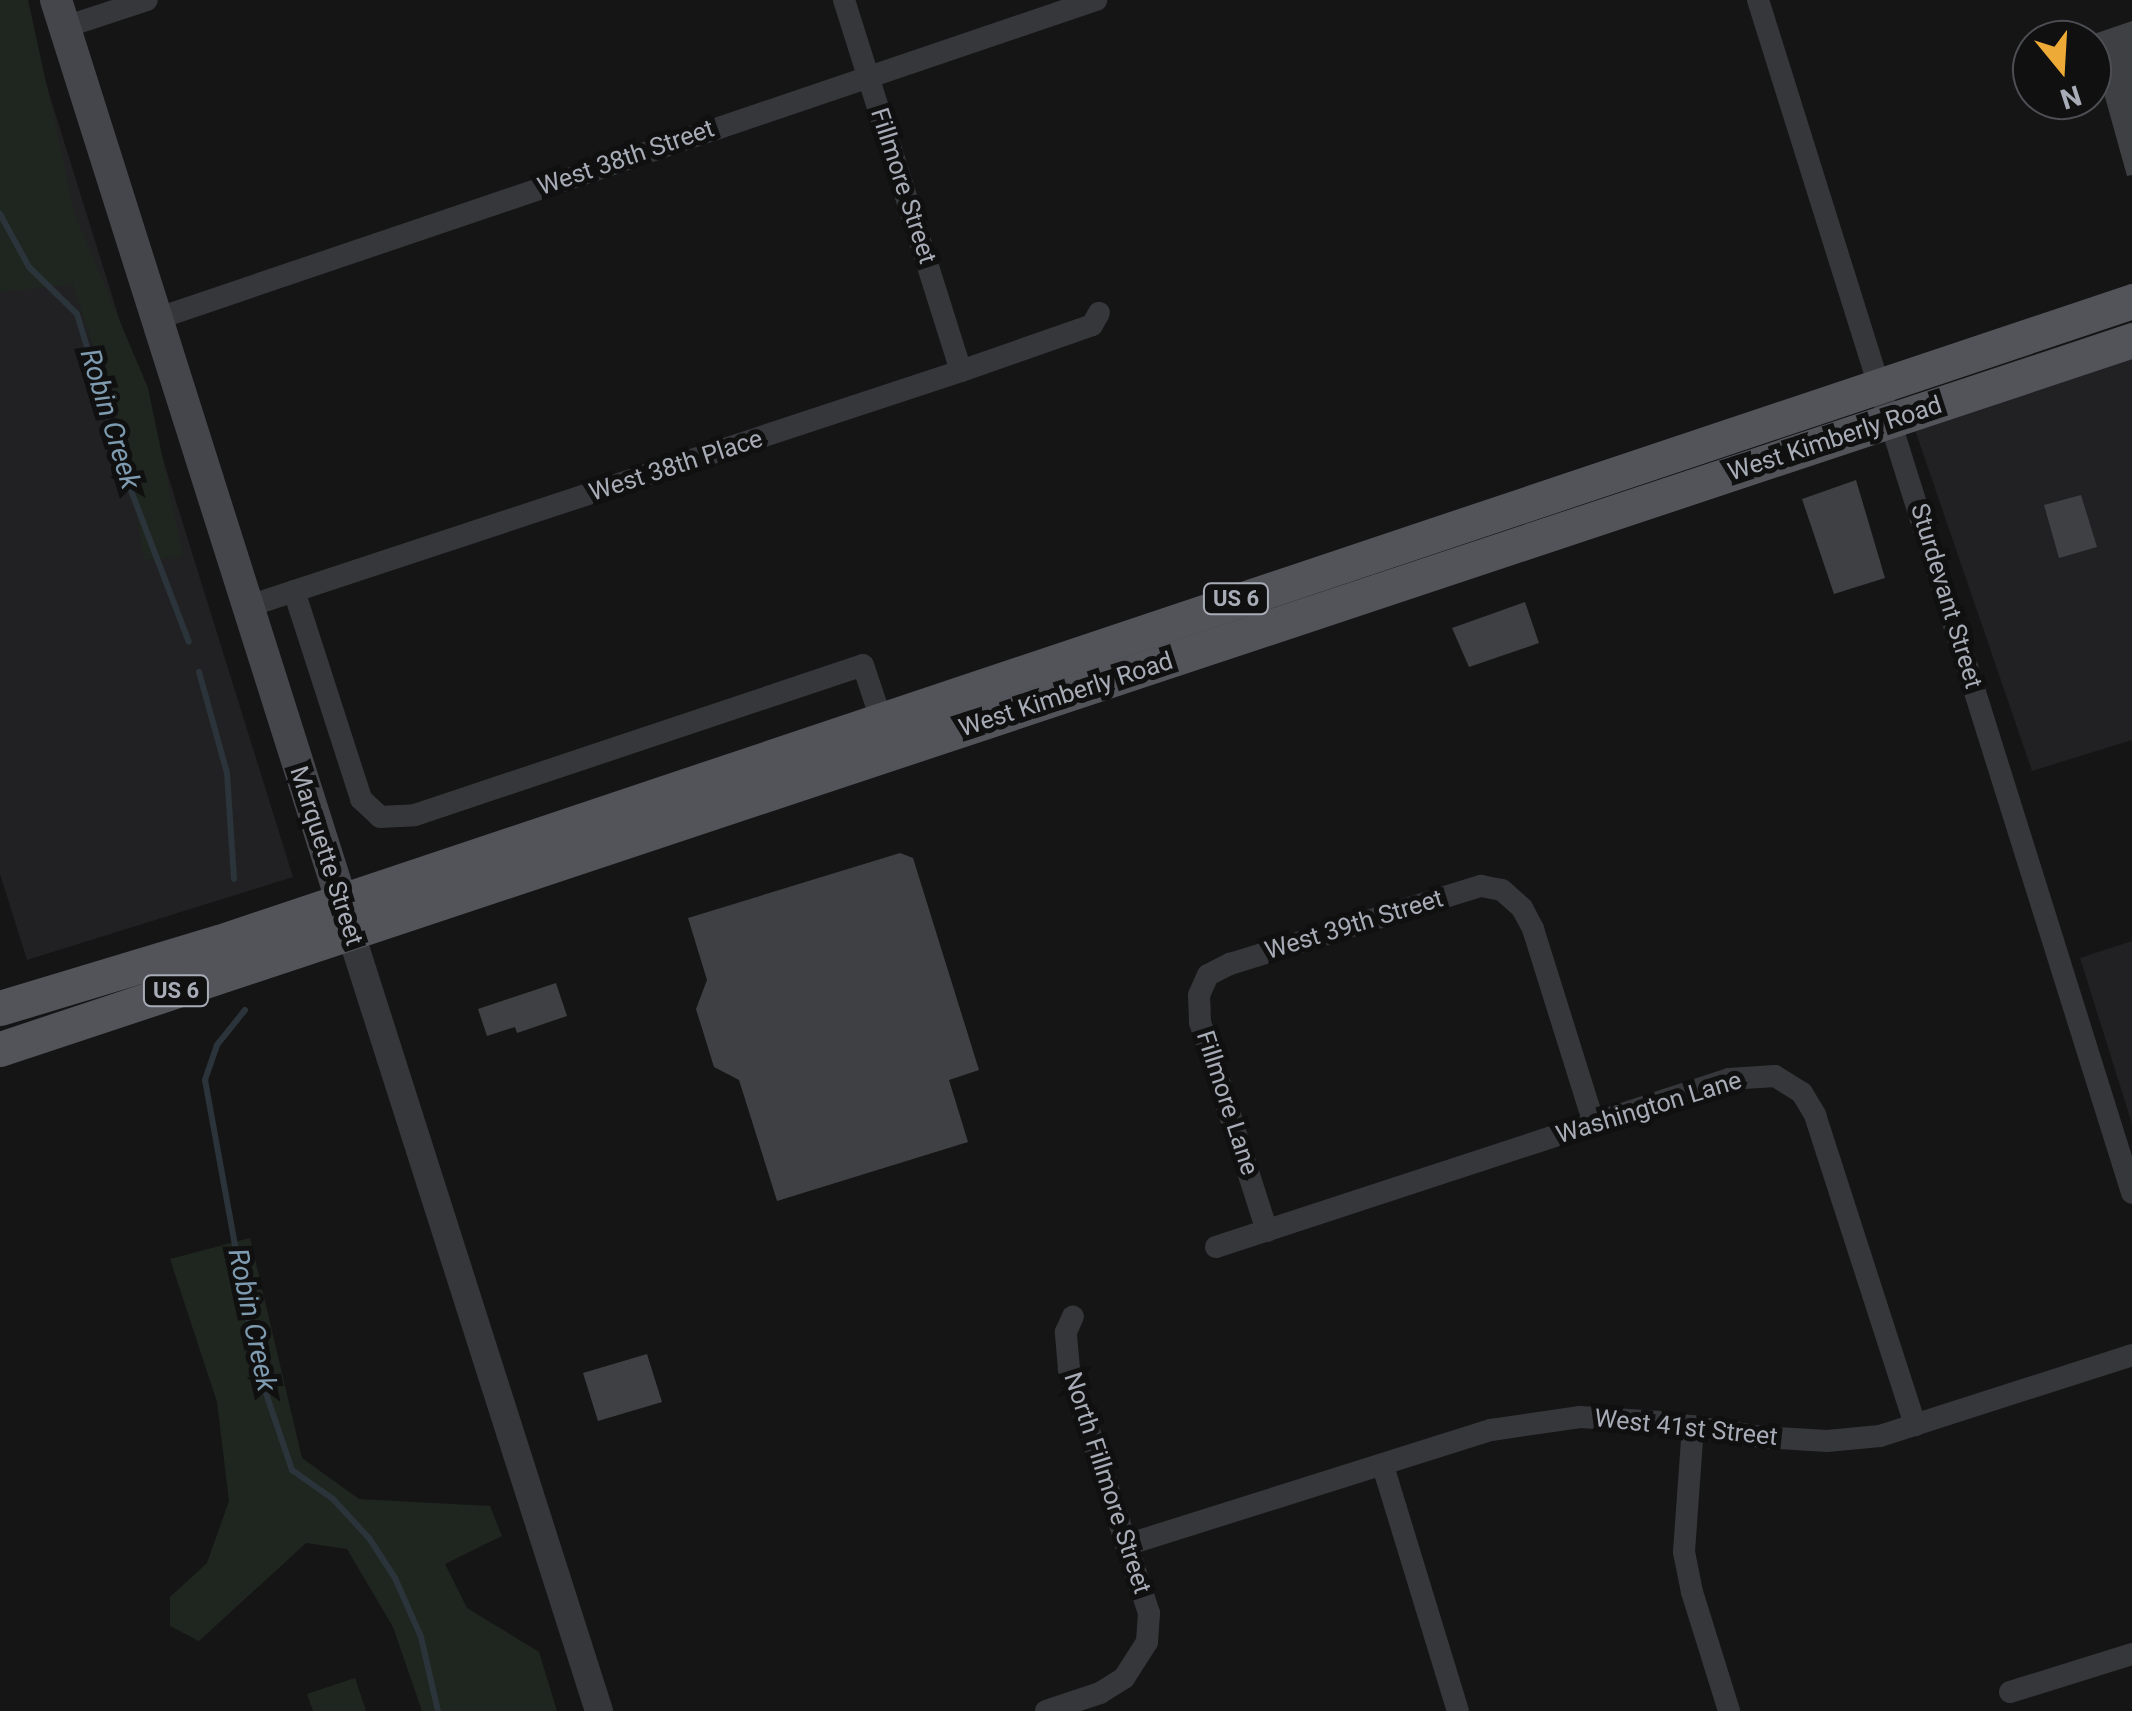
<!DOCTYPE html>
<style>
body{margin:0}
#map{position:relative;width:2132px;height:1711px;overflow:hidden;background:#151516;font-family:Roboto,sans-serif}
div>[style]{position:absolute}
.built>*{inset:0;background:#212123}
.green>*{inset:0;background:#1f261f}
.stream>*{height:6px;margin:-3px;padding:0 3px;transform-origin:3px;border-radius:3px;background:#2b343a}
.building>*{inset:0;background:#3f4043}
.minor>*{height:22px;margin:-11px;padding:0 11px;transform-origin:11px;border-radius:11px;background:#36373b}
.tertiary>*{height:28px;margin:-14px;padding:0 14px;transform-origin:14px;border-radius:14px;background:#36373b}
.secondary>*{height:32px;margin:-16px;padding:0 16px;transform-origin:16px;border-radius:16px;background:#44464b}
.primary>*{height:35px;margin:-17.5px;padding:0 17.5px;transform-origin:17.5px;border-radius:17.5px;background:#52545a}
span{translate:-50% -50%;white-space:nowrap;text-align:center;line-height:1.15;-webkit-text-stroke:10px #101011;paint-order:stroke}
.shield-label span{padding:2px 8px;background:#101011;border:2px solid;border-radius:8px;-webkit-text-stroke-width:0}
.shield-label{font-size:22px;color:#a7acb6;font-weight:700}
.street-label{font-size:25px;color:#a7acb6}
.water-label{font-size:28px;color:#7e9bb0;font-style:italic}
.north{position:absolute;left:2012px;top:20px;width:100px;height:100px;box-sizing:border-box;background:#101011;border:2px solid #4c4e53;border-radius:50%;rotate:162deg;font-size:28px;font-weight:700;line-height:40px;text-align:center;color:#a7acb6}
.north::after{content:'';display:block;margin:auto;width:35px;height:45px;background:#edaa36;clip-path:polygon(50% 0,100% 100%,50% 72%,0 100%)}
</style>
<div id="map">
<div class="built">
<div style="clip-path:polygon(0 0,20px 0,293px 877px,27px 960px,0 874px)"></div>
<div style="clip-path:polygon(2132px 354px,2132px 740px,2032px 771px,1914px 427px)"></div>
<div style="clip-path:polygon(2132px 941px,2132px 1124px,2080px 958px)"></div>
</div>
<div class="green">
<div style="clip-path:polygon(0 0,28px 0,75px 215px,148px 388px,183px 556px,144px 560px,127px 450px,73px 284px,0 292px)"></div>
<div style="clip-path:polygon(250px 1238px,302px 1458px,359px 1499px,490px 1506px,502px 1536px,445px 1564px,467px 1608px,539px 1652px,557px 1711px,422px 1711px,393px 1627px,347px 1549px,306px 1543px,199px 1641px,170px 1626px,170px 1597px,207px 1563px,229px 1501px,217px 1402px,170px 1259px)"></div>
<div style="clip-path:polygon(355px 1678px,366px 1711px,313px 1711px,307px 1694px)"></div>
</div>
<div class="stream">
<div style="left:0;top:214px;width:60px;rotate:61.3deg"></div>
<div style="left:29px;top:267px;width:67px;rotate:44.4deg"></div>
<div style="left:77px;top:314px;width:173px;rotate:73.2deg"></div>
<div style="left:127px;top:480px;width:173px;rotate:69.1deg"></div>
<div style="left:199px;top:672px;width:105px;rotate:74.5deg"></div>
<div style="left:227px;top:773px;width:106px;rotate:86.2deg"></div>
<div style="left:245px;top:1010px;width:45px;rotate:128.7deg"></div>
<div style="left:217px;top:1045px;width:37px;rotate:109deg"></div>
<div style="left:205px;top:1080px;width:292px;rotate:79.7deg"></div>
<div style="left:257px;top:1367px;width:109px;rotate:71.2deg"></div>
<div style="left:292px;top:1470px;width:50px;rotate:35.3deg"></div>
<div style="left:333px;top:1499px;width:53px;rotate:47.3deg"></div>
<div style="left:369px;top:1538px;width:48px;rotate:57deg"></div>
<div style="left:395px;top:1578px;width:64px;rotate:66.2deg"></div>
<div style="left:421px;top:1637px;width:76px;rotate:77.1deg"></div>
</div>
<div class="building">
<div style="clip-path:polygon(2132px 21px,2132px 175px,2127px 176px,2088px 36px)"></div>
<div style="clip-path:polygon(1856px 480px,1885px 578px,1834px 594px,1802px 499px)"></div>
<div style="clip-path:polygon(2081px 495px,2097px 547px,2059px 558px,2044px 505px)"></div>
<div style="clip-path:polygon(1525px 602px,1539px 643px,1469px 667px,1452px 628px)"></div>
<div style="clip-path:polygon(900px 853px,913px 858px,979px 1070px,949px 1080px,968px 1142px,777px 1201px,739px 1080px,714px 1067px,696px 1009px,707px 980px,688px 918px)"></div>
<div style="clip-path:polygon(556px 983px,567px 1016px,517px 1033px,515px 1027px,487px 1036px,478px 1009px)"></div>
<div style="clip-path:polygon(647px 1354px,662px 1402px,598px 1421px,583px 1373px)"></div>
</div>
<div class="minor">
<div style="left:844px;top:0;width:389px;rotate:72.5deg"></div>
<div style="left:1758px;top:0;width:1250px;rotate:72.59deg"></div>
<div style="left:65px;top:27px;width:86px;rotate:-18.2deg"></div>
<div style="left:156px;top:319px;width:993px;rotate:-18.75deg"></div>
<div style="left:294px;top:591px;width:219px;rotate:72.1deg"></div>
<div style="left:361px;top:799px;width:26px;rotate:43deg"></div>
<div style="left:380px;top:817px;width:35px;rotate:-3deg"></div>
<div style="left:415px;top:815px;width:472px;rotate:-18.5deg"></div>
<div style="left:863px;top:665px;width:57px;rotate:71.6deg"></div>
<div style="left:246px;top:607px;width:753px;rotate:-18.27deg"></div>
<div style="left:961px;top:371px;width:139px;rotate:-19.3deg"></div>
<div style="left:1092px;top:325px;width:14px;rotate:-60deg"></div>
<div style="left:1267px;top:1231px;width:219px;rotate:-107.8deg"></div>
<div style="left:1200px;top:1022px;width:27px;rotate:-92deg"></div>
<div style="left:1199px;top:995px;width:22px;rotate:-66deg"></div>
<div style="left:1208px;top:975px;width:25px;rotate:-27deg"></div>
<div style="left:1230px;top:964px;width:263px;rotate:-17.3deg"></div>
<div style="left:1481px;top:886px;width:21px;rotate:11deg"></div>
<div style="left:1502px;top:890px;width:27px;rotate:42deg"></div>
<div style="left:1522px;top:908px;width:24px;rotate:62deg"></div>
<div style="left:1533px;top:929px;width:204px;rotate:72.6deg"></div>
<div style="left:1216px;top:1247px;width:540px;rotate:-18.13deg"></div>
<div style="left:1729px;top:1079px;width:46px;rotate:-3.7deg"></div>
<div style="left:1775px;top:1076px;width:32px;rotate:32deg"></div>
<div style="left:1802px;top:1093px;width:26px;rotate:59deg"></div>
<div style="left:1815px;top:1115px;width:326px;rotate:72.1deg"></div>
<div style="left:1693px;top:1426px;width:126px;rotate:94.1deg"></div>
<div style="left:1684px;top:1552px;width:41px;rotate:78.7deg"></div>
<div style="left:1692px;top:1592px;width:125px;rotate:72.7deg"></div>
<div style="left:1383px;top:1466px;width:256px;rotate:73deg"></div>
<div style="left:1126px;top:1545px;width:383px;rotate:-17.5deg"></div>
<div style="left:1491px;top:1430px;width:90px;rotate:-8.3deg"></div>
<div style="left:1580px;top:1417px;width:82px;rotate:3.5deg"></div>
<div style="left:1662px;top:1422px;width:100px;rotate:8.6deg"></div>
<div style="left:1761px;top:1437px;width:66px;rotate:3.5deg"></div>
<div style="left:1827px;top:1441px;width:53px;rotate:-5.4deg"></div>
<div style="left:1880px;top:1436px;width:265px;rotate:-17.8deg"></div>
<div style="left:2010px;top:1692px;width:128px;rotate:-17.3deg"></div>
<div style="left:1046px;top:1711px;width:57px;rotate:-18.4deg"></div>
<div style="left:1100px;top:1693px;width:28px;rotate:-32deg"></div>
<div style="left:1124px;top:1678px;width:43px;rotate:-57.4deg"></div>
<div style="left:1147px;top:1642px;width:29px;rotate:-86deg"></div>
<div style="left:1149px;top:1613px;width:257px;rotate:-108.2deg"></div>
<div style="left:1069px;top:1369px;width:37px;rotate:-95deg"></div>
<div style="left:1066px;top:1332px;width:17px;rotate:-66deg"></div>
</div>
<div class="tertiary">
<div style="left:351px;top:934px;width:816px;rotate:72.3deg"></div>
</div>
<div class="secondary">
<div style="left:56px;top:0;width:970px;rotate:72.42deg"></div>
</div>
<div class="primary">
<div style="left:0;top:1008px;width:229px;rotate:-16.8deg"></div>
<div style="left:219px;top:942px;width:2018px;rotate:-18.52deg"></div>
<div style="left:0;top:1049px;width:2247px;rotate:-18.39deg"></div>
</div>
<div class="shield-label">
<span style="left:1236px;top:599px">US 6</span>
<span style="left:176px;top:991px">US 6</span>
</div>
<div class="street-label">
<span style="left:626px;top:158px;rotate:-19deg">West 38th Street</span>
<span style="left:903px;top:186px;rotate:72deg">Fillmore Street</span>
<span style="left:1835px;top:439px;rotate:-18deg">West Kimberly Road</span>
<span style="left:676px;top:466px;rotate:-18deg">West 38th Place</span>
<span style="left:1946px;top:596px;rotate:73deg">Sturdevant Street</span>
<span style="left:1066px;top:695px;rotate:-18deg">West Kimberly Road</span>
<span style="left:326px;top:856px;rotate:72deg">Marquette Street</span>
<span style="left:1354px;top:925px;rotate:-17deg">West 39th Street</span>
<span style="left:1227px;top:1103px;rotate:72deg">Fillmore Lane</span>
<span style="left:1649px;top:1108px;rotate:-17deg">Washington Lane</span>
<span style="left:1686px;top:1428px;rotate:6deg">West 41st Street</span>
<span style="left:1107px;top:1483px;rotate:72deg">North Fillmore Street</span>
</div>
<div class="water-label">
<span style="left:110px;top:419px;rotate:73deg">Robin Creek</span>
<span style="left:252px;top:1320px;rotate:78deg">Robin Creek</span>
</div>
<div class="north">N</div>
</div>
